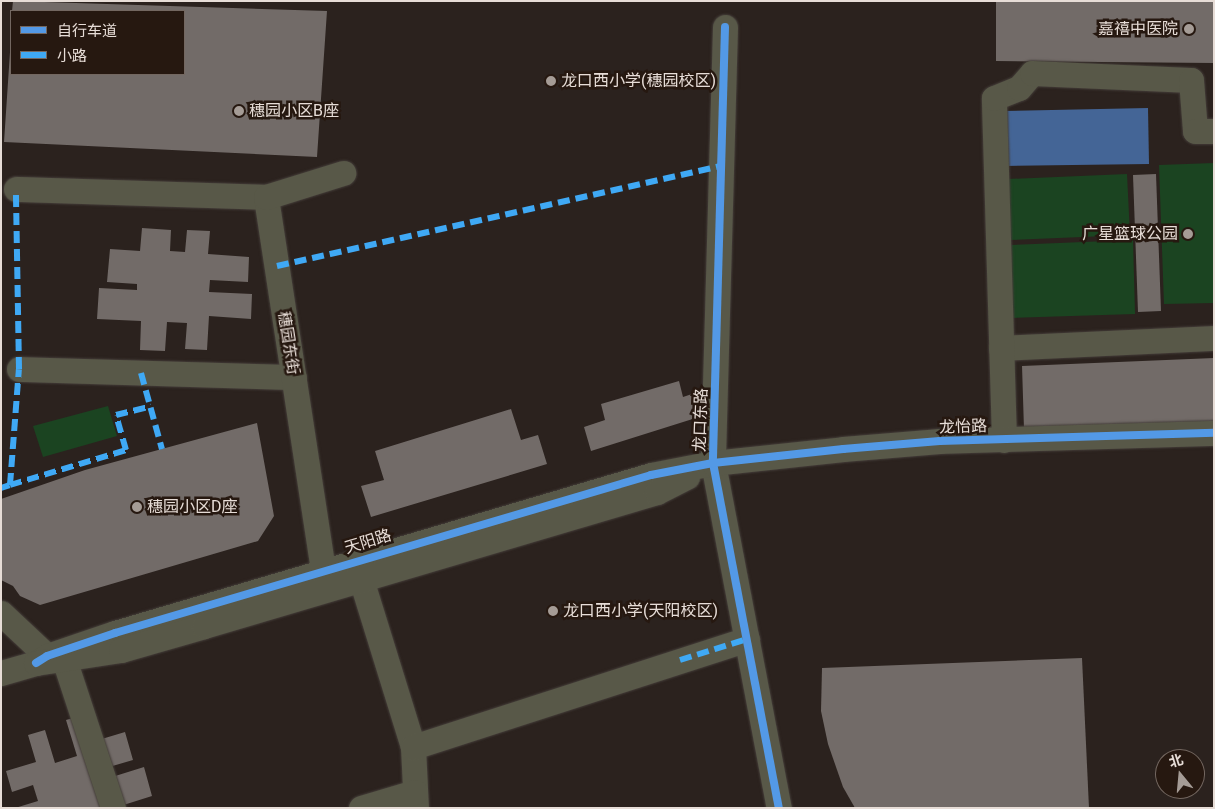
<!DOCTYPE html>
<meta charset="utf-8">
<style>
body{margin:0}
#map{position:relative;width:1215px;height:809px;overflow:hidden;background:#2b221e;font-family:Roboto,"Noto Sans SC",sans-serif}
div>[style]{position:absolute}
.green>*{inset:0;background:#1b4421}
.water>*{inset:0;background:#446596}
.building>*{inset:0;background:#726b68}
.roads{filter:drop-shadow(0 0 1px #443d39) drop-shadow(0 0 1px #443d39)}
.minor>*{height:25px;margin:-12.5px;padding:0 12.5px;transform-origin:12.5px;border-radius:12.5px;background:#585848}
.quiet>*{height:6px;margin-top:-3px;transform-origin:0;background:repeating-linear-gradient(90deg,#3fa9f5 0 12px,transparent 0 18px)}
.cycleway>*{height:8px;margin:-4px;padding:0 4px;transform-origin:4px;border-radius:4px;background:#5399e6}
.dots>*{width:14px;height:14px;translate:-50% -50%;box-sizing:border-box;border:2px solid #261810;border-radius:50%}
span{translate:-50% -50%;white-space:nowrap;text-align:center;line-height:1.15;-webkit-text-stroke:5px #261810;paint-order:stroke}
.poi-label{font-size:16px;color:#e7ddd7}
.right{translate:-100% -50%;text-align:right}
.left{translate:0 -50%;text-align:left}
.street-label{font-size:16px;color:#e7ddd7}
.frame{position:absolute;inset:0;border:2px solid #e7ddd7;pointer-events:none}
.legend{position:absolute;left:10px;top:10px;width:175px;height:65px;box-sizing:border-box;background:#261810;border:1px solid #736760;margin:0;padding:6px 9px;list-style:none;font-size:15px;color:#e7ddd7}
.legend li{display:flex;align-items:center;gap:10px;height:25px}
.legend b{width:25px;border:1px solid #736760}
.north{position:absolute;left:1155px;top:749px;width:50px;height:50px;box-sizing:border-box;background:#261810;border:1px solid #736760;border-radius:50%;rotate:343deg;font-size:14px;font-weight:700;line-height:20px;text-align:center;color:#e7ddd7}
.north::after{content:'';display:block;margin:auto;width:18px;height:22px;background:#a59c96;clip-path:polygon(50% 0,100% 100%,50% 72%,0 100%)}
</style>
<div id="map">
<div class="green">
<div style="clip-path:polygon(1214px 163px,1214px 303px,1164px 304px,1159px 165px)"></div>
<div style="clip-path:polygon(1127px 174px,1130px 235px,1010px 240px,1008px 179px)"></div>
<div style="clip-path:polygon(1133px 240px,1135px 314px,1012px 318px,1009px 245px)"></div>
<div style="clip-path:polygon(108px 406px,117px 436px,43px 457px,33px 426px)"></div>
</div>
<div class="water">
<div style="clip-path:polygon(1148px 108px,1149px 164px,1005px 166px,1004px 111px)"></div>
</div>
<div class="building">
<div style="clip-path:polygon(13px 1px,327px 11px,317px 157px,4px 142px,10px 52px,11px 74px,184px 74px,184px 11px,12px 11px)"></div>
<div style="clip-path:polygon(996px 1px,1214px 1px,1214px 63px,996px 61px)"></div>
<div style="clip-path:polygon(1156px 174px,1161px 311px,1138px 312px,1133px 175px)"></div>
<div style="clip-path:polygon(142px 228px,171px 230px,170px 251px,185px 252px,187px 230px,210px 231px,208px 254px,249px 257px,248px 282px,210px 280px,209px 292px,252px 294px,251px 319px,209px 316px,207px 350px,185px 349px,187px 323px,167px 322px,165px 351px,140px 350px,141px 321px,97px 319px,99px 288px,137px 290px,137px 284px,107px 282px,110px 249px,140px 251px)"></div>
<div style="clip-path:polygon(1214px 358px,1214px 422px,1024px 430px,1022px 366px)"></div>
<div style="clip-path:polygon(679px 381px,683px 397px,707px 389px,704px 409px,699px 417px,591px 451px,584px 427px,605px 420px,601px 404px)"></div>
<div style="clip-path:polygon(511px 409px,521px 440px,538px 435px,547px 464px,371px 517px,361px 486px,384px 480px,375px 451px)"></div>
<div style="clip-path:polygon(257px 423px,274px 516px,258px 541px,40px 605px,20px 596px,13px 586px,1px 580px,1px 499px,85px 470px)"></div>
<div style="clip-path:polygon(1082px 658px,1089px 808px,855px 808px,843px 787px,828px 744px,821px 711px,822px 668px)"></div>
<div style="clip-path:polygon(87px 714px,95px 741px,125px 732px,133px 760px,109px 767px,112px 777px,144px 767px,152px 796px,114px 808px,15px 808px,38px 801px,33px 785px,12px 792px,6px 771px,36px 762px,28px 735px,45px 730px,55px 763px,77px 756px,66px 720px)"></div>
</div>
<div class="roads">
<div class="minor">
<div style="left:725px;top:27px;width:436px;rotate:91.6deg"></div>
<div style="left:713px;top:463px;width:351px;rotate:79.2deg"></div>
<div style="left:16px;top:189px;width:250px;rotate:1.8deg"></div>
<div style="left:1001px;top:348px;width:213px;rotate:-2.7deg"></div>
<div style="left:19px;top:369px;width:275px;rotate:1.7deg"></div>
<div style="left:1004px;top:440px;width:342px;rotate:-91.7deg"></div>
<div style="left:994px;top:98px;width:27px;rotate:-22deg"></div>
<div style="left:1019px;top:88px;width:20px;rotate:-49deg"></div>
<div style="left:1032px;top:73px;width:159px;rotate:2.5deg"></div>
<div style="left:1191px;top:80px;width:51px;rotate:85.5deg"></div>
<div style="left:1195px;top:131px;width:19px"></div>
<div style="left:323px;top:570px;width:377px;rotate:-98.7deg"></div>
<div style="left:266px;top:197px;width:81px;rotate:-17.3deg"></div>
<div style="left:361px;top:579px;width:176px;rotate:72.8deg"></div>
<div style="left:413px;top:747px;width:61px;rotate:87.2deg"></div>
<div style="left:1px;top:613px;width:63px;rotate:43.1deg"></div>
<div style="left:64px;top:659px;width:157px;rotate:71.8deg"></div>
<div style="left:36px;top:663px;width:13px;rotate:-32deg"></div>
<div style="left:47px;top:656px;width:72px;rotate:-18.7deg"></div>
<div style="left:115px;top:633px;width:559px;rotate:-16.42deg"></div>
<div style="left:651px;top:475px;width:63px;rotate:-11deg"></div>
<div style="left:713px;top:463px;width:131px;rotate:-6.1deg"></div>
<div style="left:843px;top:449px;width:97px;rotate:-4.7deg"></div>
<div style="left:940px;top:441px;width:274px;rotate:-1.7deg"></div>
<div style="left:1px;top:673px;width:36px;rotate:-16deg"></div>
<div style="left:36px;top:663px;width:86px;rotate:-8.7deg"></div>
<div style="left:121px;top:650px;width:86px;rotate:-16.1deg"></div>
<div style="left:204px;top:626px;width:472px;rotate:-16.5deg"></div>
<div style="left:657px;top:492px;width:34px;rotate:-27deg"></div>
<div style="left:413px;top:747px;width:351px;rotate:-17.9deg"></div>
<div style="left:361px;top:808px;width:56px;rotate:-16.5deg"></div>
</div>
</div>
<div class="quiet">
<div style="left:277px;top:266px;width:455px;rotate:-12.7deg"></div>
<div style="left:141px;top:373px;width:79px;rotate:74.6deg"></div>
<div style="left:10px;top:485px;width:121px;rotate:-16.8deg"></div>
<div style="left:126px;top:450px;width:36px;rotate:-106deg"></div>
<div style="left:116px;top:415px;width:36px;rotate:-14deg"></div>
<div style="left:1px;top:488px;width:9px;rotate:-18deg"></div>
<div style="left:10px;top:485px;width:116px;rotate:-85.6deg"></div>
<div style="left:19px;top:369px;width:180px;rotate:-91deg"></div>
<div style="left:680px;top:660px;width:70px;rotate:-17.4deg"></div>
</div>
<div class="cycleway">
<div style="left:725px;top:27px;width:436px;rotate:91.6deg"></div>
<div style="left:713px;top:463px;width:351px;rotate:79.2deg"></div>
<div style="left:36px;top:663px;width:13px;rotate:-32deg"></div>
<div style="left:47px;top:656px;width:72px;rotate:-18.7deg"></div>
<div style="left:115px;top:633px;width:559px;rotate:-16.42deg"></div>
<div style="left:651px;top:475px;width:63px;rotate:-11deg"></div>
<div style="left:713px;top:463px;width:131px;rotate:-6.1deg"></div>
<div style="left:843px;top:449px;width:97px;rotate:-4.7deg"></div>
<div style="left:940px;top:441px;width:274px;rotate:-1.7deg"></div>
</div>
<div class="dots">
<div style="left:1189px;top:29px;background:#a59c96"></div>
<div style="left:551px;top:81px;background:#a59c96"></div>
<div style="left:239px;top:111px;background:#a59c96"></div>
<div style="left:1188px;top:234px;background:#a59c96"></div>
<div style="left:137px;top:507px;background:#a59c96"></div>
<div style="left:553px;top:611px;background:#a59c96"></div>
</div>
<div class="poi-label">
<span class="right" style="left:1178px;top:29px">嘉禧中医院</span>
<span class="left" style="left:561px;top:81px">龙口西小学(穗园校区)</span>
<span class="left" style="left:249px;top:111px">穗园小区B座</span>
<span class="right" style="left:1178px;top:234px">广星篮球公园</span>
<span class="left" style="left:147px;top:507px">穗园小区D座</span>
<span class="left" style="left:563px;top:611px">龙口西小学(天阳校区)</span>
</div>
<div class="street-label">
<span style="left:288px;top:343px;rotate:81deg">穗园东街</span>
<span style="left:701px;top:420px;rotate:-88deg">龙口东路</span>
<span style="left:963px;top:427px;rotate:-2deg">龙怡路</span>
<span style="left:368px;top:542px;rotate:-17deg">天阳路</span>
</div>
<div class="frame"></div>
<ul class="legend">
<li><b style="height:6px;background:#5399e6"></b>自行车道</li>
<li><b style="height:6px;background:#3fa9f5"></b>小路</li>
</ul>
<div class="north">北</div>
</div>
